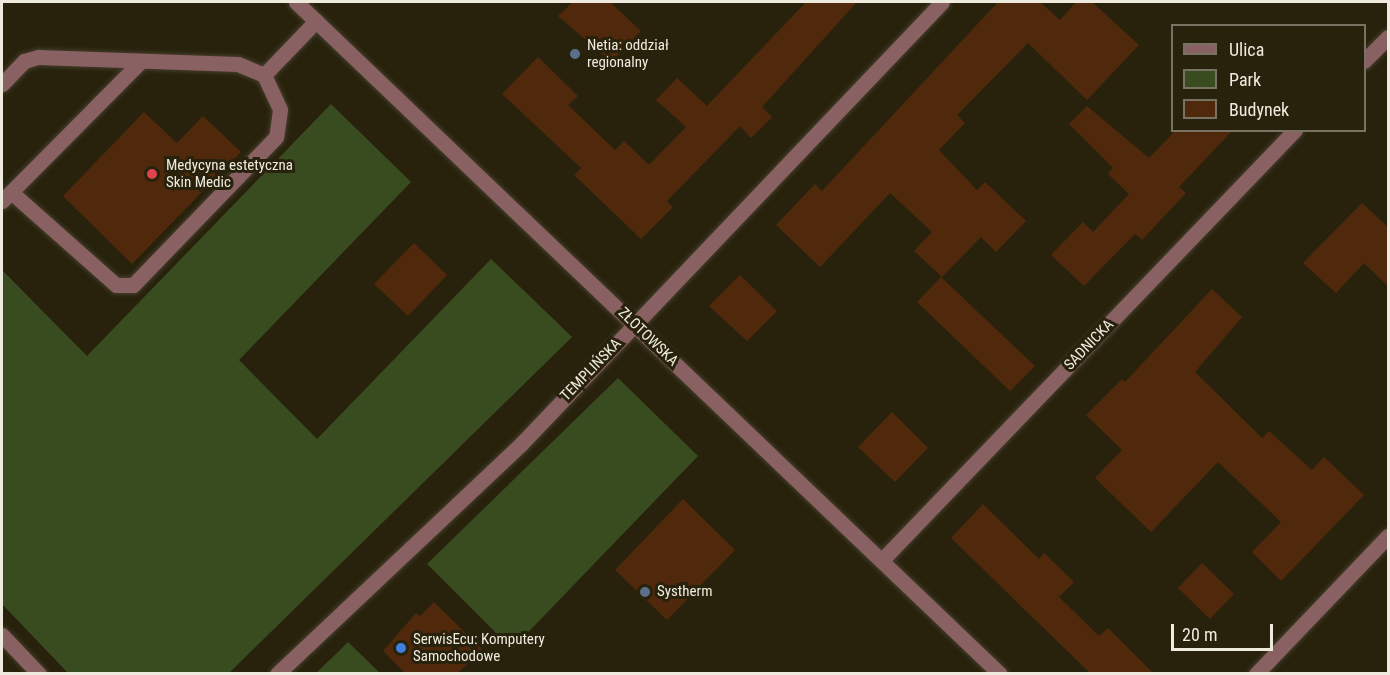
<!DOCTYPE html>
<meta charset="utf-8">
<style>
body{margin:0}
#map{position:relative;width:1390px;height:675px;overflow:hidden;background:#28220d;font-family:"Roboto Condensed",sans-serif}
div>[style]{position:absolute}
.green>*{inset:0;background:#394c20}
.building>*{inset:0;background:#50290c}
.roads{filter:drop-shadow(0 0 2px #443e2a) drop-shadow(0 0 2px #443e2a)}
.minor>*{height:15px;margin:-7.5px;padding:0 7.5px;transform-origin:7.5px;border-radius:7.5px;background:#8a6163}
.dots>*{width:16px;height:16px;translate:-50% -50%;box-sizing:border-box;border:3px solid #28220d;border-radius:50%}
span{translate:-50% -50%;white-space:nowrap;text-align:center;line-height:1.15;-webkit-text-stroke:6px #28220d;paint-order:stroke}
.poi-label{font-size:15px;color:#eeebde}
.left{translate:0 -50%;text-align:left}
.street-label{font-size:15px;color:#eeebde}
.frame{position:absolute;inset:0;border:3px solid #eeebde;pointer-events:none}
.legend{position:absolute;left:1171px;top:24px;width:195px;height:108px;box-sizing:border-box;background:#28220d;border:2px solid #777261;margin:0;padding:8px 10px;list-style:none;font-size:18px;color:#eeebde}
.legend li{display:flex;align-items:center;gap:12px;height:30px}
.legend b{width:30px;border:2px solid #777261}
.scale{position:absolute;left:1171px;top:624px;width:102px;height:27px;box-sizing:border-box;border:3px solid #eeebde;border-top:0;padding-left:8px;font-size:18px;line-height:21px;white-space:nowrap;color:#eeebde;-webkit-text-stroke:4px #28220d;paint-order:stroke}
</style>
<div id="map">
<div class="green">
<div style="clip-path:polygon(331px 104px,411px 182px,239px 360px,317px 439px,491px 259px,572px 337px,229px 673px,68px 673px,2px 604px,2px 270px,87px 356px)"></div>
<div style="clip-path:polygon(618px 378px,698px 456px,512px 649px,427px 564px)"></div>
<div style="clip-path:polygon(348px 642px,380px 673px,316px 673px,336px 654px)"></div>
</div>
<div class="building">
<div style="clip-path:polygon(573px 2px,610px 2px,641px 31px,611px 62px,558px 16px)"></div>
<div style="clip-path:polygon(806px 2px,857px 2px,762px 107px,772px 117px,751px 138px,740px 126px,667px 201px,673px 207px,641px 239px,574px 175px,581px 168px,502px 94px,538px 57px,578px 96px,568px 105px,615px 150px,624px 141px,649px 165px,686px 127px,656px 100px,677px 78px,707px 106px)"></div>
<div style="clip-path:polygon(998px 2px,1040px 2px,1060px 20px,1076px 2px,1092px 2px,1139px 45px,1087px 100px,1028px 43px,957px 115px,965px 123px,939px 150px,977px 190px,985px 182px,1026px 221px,996px 252px,981px 237px,942px 277px,914px 251px,932px 232px,890px 193px,820px 267px,776px 225px,815px 184px,822px 191px)"></div>
<div style="clip-path:polygon(1087px 106px,1149px 158px,1176px 130px,1233px 130px,1179px 187px,1186px 193px,1142px 240px,1135px 234px,1084px 286px,1051px 255px,1083px 222px,1093px 232px,1129px 194px,1108px 174px,1113px 168px,1069px 124px)"></div>
<div style="clip-path:polygon(144px 112px,177px 143px,203px 116px,241px 152px,132px 264px,63px 196px)"></div>
<div style="clip-path:polygon(1362px 203px,1389px 228px,1389px 287px,1364px 263px,1336px 293px,1303px 263px)"></div>
<div style="clip-path:polygon(414px 243px,447px 275px,408px 316px,374px 284px)"></div>
<div style="clip-path:polygon(740px 275px,777px 311px,747px 341px,709px 306px)"></div>
<div style="clip-path:polygon(941px 277px,1035px 366px,1010px 391px,917px 302px)"></div>
<div style="clip-path:polygon(1212px 289px,1242px 317px,1195px 372px,1262px 438px,1269px 431px,1312px 470px,1324px 457px,1364px 495px,1281px 581px,1252px 552px,1281px 522px,1218px 462px,1151px 532px,1095px 478px,1122px 450px,1086px 415px,1122px 379px,1125px 382px)"></div>
<div style="clip-path:polygon(892px 412px,928px 448px,895px 482px,858px 447px)"></div>
<div style="clip-path:polygon(683px 499px,735px 550px,667px 620px,615px 570px)"></div>
<div style="clip-path:polygon(983px 504px,1039px 559px,1044px 553px,1074px 582px,1059px 597px,1099px 636px,1108px 628px,1154px 674px,1091px 674px,951px 538px)"></div>
<div style="clip-path:polygon(1202px 563px,1234px 594px,1210px 619px,1178px 588px)"></div>
<div style="clip-path:polygon(434px 602px,482px 649px,457px 674px,406px 674px,383px 651px,416px 613px,420px 616px)"></div>
</div>
<div class="roads">
<div class="minor">
<div style="left:296px;top:2px;width:973px;rotate:43.67deg"></div>
<div style="left:1364px;top:61px;width:34px;rotate:-45deg"></div>
<div style="left:264px;top:75px;width:75px;rotate:-46.1deg"></div>
<div style="left:2px;top:84px;width:32px;rotate:-46deg"></div>
<div style="left:24px;top:61px;width:15px;rotate:-16deg"></div>
<div style="left:38px;top:57px;width:200px;rotate:2deg"></div>
<div style="left:238px;top:64px;width:28px;rotate:23deg"></div>
<div style="left:264px;top:75px;width:38px;rotate:65deg"></div>
<div style="left:280px;top:110px;width:27px;rotate:98deg"></div>
<div style="left:276px;top:137px;width:206px;rotate:134deg"></div>
<div style="left:133px;top:285px;width:17px;rotate:180deg"></div>
<div style="left:116px;top:285px;width:140px;rotate:-138.5deg"></div>
<div style="left:2px;top:201px;width:197px;rotate:-45.2deg"></div>
<div style="left:882px;top:560px;width:596px;rotate:-46.16deg"></div>
<div style="left:2px;top:635px;width:54px;rotate:46.5deg"></div>
<div style="left:277px;top:674px;width:335px;rotate:-43.3deg"></div>
<div style="left:521px;top:444px;width:610px;rotate:-46.39deg"></div>
<div style="left:1256px;top:674px;width:191px;rotate:-46.3deg"></div>
</div>
</div>
<div class="dots">
<div style="left:575px;top:54px;background:#5c6f8a"></div>
<div style="left:152px;top:174px;background:#e0444e"></div>
<div style="left:645px;top:592px;background:#5c6f8a"></div>
<div style="left:401px;top:648px;background:#3f7fe0"></div>
</div>
<div class="poi-label">
<span class="left" style="left:587px;top:54px">Netia: oddział<br>regionalny</span>
<span class="left" style="left:166px;top:174px">Medycyna estetyczna<br>Skin Medic</span>
<span class="left" style="left:657px;top:592px">Systherm</span>
<span class="left" style="left:413px;top:648px">SerwisEcu: Komputery<br>Samochodowe</span>
</div>
<div class="street-label">
<span style="left:648px;top:337px;rotate:44deg">ZŁOTOWSKA</span>
<span style="left:1089px;top:345px;rotate:-46deg">SADNICKA</span>
<span style="left:591px;top:370px;rotate:-46deg">TEMPLIŃSKA</span>
</div>
<div class="frame"></div>
<ul class="legend">
<li><b style="height:8px;background:#8a6163"></b>Ulica</li>
<li><b style="height:16px;background:#394c20"></b>Park</li>
<li><b style="height:16px;background:#50290c"></b>Budynek</li>
</ul>
<div class="scale">20 m</div>
</div>
